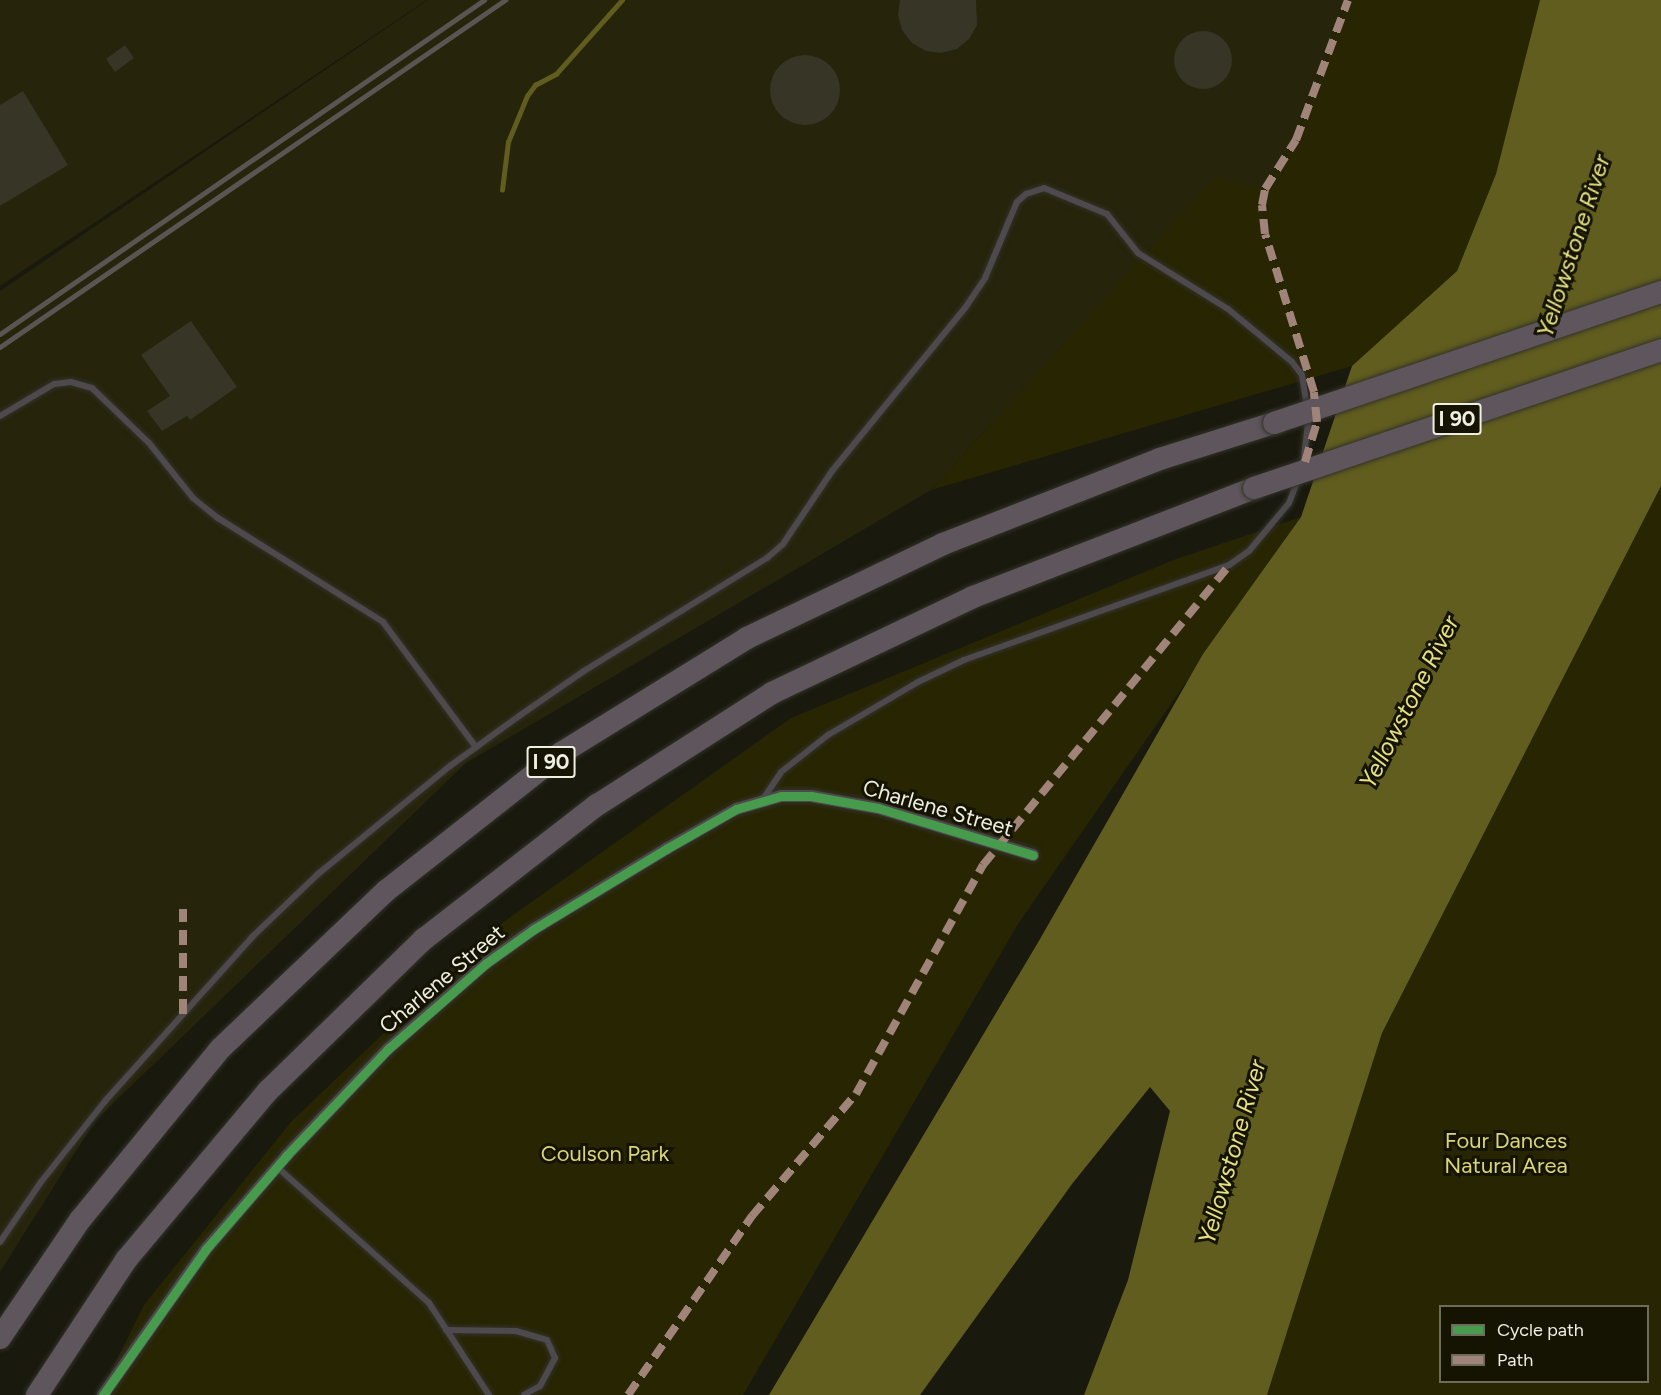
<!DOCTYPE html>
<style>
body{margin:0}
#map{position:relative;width:1661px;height:1395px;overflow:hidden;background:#19190e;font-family:Figtree,sans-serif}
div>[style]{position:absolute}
.built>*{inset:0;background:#26240b}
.green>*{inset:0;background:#282503}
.water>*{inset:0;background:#615d1f}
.stream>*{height:4.5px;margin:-2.25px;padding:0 2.25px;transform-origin:2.25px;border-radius:2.25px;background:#615d1f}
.building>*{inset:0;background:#363526}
.round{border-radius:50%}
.roads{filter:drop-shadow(0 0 2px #323228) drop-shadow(0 0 2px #323228)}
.lane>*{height:6px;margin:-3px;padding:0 3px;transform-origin:3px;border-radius:3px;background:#4e494d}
.street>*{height:12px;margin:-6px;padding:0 6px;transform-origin:6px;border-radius:6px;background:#4e494d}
.highway>*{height:22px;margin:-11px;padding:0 11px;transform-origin:11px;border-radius:11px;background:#5e565c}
.rail>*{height:4.5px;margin:-2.25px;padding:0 2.25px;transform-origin:2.25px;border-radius:2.25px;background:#585553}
.bridges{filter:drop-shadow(0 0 2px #323228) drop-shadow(0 0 2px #323228)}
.highway-bridge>*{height:22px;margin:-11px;padding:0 11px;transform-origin:11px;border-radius:11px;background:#5e565c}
.quiet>*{height:8px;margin-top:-4px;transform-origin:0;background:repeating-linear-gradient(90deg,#a18479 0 15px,transparent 0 23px)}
.cycleway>*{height:9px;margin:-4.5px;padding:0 4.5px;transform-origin:4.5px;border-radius:4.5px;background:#469c4c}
span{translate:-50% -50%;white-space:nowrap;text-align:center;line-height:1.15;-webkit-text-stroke:6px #151302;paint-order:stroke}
.shield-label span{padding:2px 4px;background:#151302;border:2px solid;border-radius:4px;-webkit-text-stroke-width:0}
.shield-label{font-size:21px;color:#efeee2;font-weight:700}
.street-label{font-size:22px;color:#efeee2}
.park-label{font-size:22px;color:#dad576}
.water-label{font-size:24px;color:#e6e081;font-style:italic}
.legend{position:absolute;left:1439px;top:1305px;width:210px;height:78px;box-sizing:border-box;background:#151302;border:2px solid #6c6b5c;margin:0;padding:8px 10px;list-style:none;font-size:18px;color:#efeee2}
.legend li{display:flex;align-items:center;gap:12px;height:30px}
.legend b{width:30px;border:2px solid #6c6b5c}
</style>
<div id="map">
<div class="built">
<div style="clip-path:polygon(0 0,427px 0,0 286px)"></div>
<div style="clip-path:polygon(428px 0,1348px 0,1296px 140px,1265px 189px,1214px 179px,931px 490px,466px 763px,95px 1121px,0 1272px,0 291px)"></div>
</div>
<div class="green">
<div style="clip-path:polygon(1348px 0,1540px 0,1496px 174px,1457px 271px,1352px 366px,931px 490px,1214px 178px,1265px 188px,1296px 140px)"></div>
<div style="clip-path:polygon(evenodd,1661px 486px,1661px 1395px,1267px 1395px,1382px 1033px,1661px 486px,1440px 1306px,1648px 1306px,1648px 1382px,1440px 1382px,1440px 1306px)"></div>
<div style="clip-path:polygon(1301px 517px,1018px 924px,743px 1395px,99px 1395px,144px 1305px,291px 1122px,488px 933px,791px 718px,1176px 559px)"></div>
</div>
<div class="water">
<div style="clip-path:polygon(1540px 0,1661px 0,1661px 486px,1382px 1033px,1267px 1395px,1084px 1395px,1128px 1280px,1170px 1111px,1150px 1087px,1072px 1184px,920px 1395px,769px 1395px,1040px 939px,1203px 654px,1301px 517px,1352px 366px,1457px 271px,1496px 174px)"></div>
</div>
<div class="stream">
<div style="left:502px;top:190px;width:48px;rotate:-82.9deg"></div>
<div style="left:508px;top:142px;width:50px;rotate:-67.6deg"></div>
<div style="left:527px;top:96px;width:14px;rotate:-54deg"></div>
<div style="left:535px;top:85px;width:24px;rotate:-28deg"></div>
<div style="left:556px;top:74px;width:99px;rotate:-48.3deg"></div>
</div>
<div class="building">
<div style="clip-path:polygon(900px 0,976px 0,977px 25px,969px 39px,957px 49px,941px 53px,926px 51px,912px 43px,902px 30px,898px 15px)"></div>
<div class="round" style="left:1174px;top:31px;width:58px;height:58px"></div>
<div style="clip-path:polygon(125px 45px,134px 58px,115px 72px,106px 59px)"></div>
<div class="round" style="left:770px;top:55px;width:70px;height:70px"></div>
<div style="clip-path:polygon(23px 91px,68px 165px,0 206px,0 105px)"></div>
<div style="clip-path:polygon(191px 321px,237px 387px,190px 420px,187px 416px,162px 431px,147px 411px,170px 396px,141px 355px)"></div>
</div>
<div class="roads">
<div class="lane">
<div style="left:0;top:416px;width:63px;rotate:-30.7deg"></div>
<div style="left:54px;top:384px;width:17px;rotate:-7deg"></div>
<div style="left:71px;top:382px;width:22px;rotate:16deg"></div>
<div style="left:92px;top:388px;width:79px;rotate:44deg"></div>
<div style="left:149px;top:443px;width:70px;rotate:51.3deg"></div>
<div style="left:193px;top:498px;width:32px;rotate:39deg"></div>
<div style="left:218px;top:518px;width:195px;rotate:32.2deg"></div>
<div style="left:383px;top:622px;width:156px;rotate:53.4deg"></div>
<div style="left:1303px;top:465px;width:49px;rotate:-83deg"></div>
<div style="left:763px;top:799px;width:32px;rotate:-56deg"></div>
<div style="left:781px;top:772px;width:60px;rotate:-38.2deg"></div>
<div style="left:828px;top:735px;width:104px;rotate:-30.5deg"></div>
<div style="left:918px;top:682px;width:51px;rotate:-25.6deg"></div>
<div style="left:964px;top:660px;width:282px;rotate:-19.7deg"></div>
<div style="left:1229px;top:565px;width:24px;rotate:-35deg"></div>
<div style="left:1249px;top:551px;width:62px;rotate:-50.2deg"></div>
<div style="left:1289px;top:503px;width:25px;rotate:-69deg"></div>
<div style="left:277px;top:1167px;width:204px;rotate:41.8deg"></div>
<div style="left:429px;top:1303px;width:110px;rotate:56.9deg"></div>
<div style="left:0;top:1242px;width:73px;rotate:-55.7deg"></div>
<div style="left:41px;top:1182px;width:105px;rotate:-51.6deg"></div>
<div style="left:106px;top:1100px;width:219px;rotate:-48.1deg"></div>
<div style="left:252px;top:937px;width:91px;rotate:-43.7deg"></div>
<div style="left:318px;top:874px;width:171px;rotate:-39.3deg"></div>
<div style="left:450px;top:766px;width:85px;rotate:-35.9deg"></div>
<div style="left:519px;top:716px;width:79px;rotate:-34.7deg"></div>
<div style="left:584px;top:671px;width:215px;rotate:-31.7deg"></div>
<div style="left:767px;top:558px;width:21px;rotate:-41deg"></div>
<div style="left:783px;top:544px;width:88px;rotate:-56.1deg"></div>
<div style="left:832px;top:471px;width:210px;rotate:-50.8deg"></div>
<div style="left:965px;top:308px;width:36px;rotate:-56deg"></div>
<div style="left:985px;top:278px;width:82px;rotate:-67.2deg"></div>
<div style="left:1017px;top:202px;width:12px;rotate:-42deg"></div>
<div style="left:1026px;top:194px;width:19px;rotate:-18deg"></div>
<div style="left:1044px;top:188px;width:68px;rotate:22.4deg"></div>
<div style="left:1107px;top:214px;width:50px;rotate:51.5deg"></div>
<div style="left:1138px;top:253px;width:106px;rotate:31.9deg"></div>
<div style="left:1228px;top:309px;width:83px;rotate:39.6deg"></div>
<div style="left:1292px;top:362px;width:16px;rotate:52deg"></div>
<div style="left:1302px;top:375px;width:31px;rotate:81deg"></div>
<div style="left:446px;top:1330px;width:70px;rotate:0.8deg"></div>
<div style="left:516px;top:1331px;width:32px;rotate:16deg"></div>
<div style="left:547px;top:1340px;width:20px;rotate:66deg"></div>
<div style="left:555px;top:1358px;width:32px;rotate:118deg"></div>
<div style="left:540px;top:1386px;width:18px;rotate:151deg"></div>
</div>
<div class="street">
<div style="left:103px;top:1395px;width:179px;rotate:-54.8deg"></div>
<div style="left:206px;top:1249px;width:124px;rotate:-49.2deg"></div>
<div style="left:287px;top:1155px;width:146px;rotate:-46.4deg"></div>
<div style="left:388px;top:1049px;width:129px;rotate:-41.2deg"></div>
<div style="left:485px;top:964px;width:60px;rotate:-35.5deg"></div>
<div style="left:534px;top:929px;width:154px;rotate:-31.2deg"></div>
<div style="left:666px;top:849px;width:81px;rotate:-29.7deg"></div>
<div style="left:736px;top:809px;width:47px;rotate:-16.1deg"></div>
<div style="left:781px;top:796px;width:30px"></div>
<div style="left:811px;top:796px;width:68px;rotate:10.2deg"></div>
<div style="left:878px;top:808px;width:162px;rotate:16.9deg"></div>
</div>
<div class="highway">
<div style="left:0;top:1338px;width:143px;rotate:-55.9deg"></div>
<div style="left:80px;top:1220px;width:222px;rotate:-50.7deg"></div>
<div style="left:221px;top:1048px;width:229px;rotate:-43.6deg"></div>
<div style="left:387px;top:890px;width:221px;rotate:-38.2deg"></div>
<div style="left:561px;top:753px;width:219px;rotate:-31.7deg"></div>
<div style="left:747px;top:638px;width:217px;rotate:-25.6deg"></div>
<div style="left:943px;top:544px;width:233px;rotate:-21.4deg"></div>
<div style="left:1160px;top:459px;width:120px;rotate:-17.5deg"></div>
<div style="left:37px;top:1395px;width:162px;rotate:-56.6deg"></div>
<div style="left:126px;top:1260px;width:221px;rotate:-50deg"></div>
<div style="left:268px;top:1091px;width:218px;rotate:-44.3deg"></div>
<div style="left:424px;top:939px;width:219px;rotate:-37.8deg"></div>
<div style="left:597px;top:805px;width:208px;rotate:-32.6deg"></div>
<div style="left:772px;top:693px;width:223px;rotate:-25.5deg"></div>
<div style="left:973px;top:597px;width:301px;rotate:-21.2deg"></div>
</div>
</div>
<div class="rail">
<div style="left:0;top:334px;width:588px;rotate:-34.61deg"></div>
<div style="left:0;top:347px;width:613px;rotate:-34.49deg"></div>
</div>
<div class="bridges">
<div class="highway-bridge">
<div style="left:1274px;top:423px;width:409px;rotate:-18.7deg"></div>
<div style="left:1254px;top:488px;width:430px;rotate:-18.7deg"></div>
</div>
</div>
<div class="quiet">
<div style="left:1305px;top:462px;width:42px;rotate:-73.3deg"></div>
<div style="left:1317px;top:422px;width:30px;rotate:-96deg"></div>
<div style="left:1314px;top:392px;width:165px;rotate:-107.2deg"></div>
<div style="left:1265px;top:234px;width:29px;rotate:-96deg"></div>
<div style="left:1262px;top:205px;width:16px;rotate:-79deg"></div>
<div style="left:1265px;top:189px;width:58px;rotate:-57.7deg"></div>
<div style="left:1296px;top:140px;width:149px;rotate:-69.6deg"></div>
<div style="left:183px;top:1014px;width:105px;rotate:-90deg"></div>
<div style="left:628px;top:1395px;width:218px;rotate:-55.3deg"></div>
<div style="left:752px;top:1216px;width:160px;rotate:-49.6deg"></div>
<div style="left:856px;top:1094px;width:262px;rotate:-61deg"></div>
<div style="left:983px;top:865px;width:388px;rotate:-50.6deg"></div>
</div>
<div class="cycleway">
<div style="left:103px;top:1395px;width:179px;rotate:-54.8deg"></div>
<div style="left:206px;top:1249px;width:124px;rotate:-49.2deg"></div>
<div style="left:287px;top:1155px;width:146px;rotate:-46.4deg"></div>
<div style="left:388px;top:1049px;width:129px;rotate:-41.2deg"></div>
<div style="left:485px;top:964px;width:60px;rotate:-35.5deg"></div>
<div style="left:534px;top:929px;width:154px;rotate:-31.2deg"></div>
<div style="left:666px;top:849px;width:81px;rotate:-29.7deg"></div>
<div style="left:736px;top:809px;width:47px;rotate:-16.1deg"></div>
<div style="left:781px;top:796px;width:30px"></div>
<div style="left:811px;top:796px;width:68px;rotate:10.2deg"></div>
<div style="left:878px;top:808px;width:162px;rotate:16.9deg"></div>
</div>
<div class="shield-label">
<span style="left:1457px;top:419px">I 90</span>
<span style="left:551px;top:762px">I 90</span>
</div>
<div class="street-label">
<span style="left:938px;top:808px;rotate:16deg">Charlene Street</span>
<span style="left:442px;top:979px;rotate:-40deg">Charlene Street</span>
</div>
<div class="park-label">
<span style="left:1506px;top:1153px">Four Dances<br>Natural Area</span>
<span style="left:605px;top:1154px">Coulson Park</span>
</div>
<div class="water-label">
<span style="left:1573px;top:246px;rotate:-72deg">Yellowstone River</span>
<span style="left:1409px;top:702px;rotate:-63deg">Yellowstone River</span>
<span style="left:1232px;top:1152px;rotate:-74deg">Yellowstone River</span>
</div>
<ul class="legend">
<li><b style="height:8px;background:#469c4c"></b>Cycle path</li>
<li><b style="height:8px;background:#a18479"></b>Path</li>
</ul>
</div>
